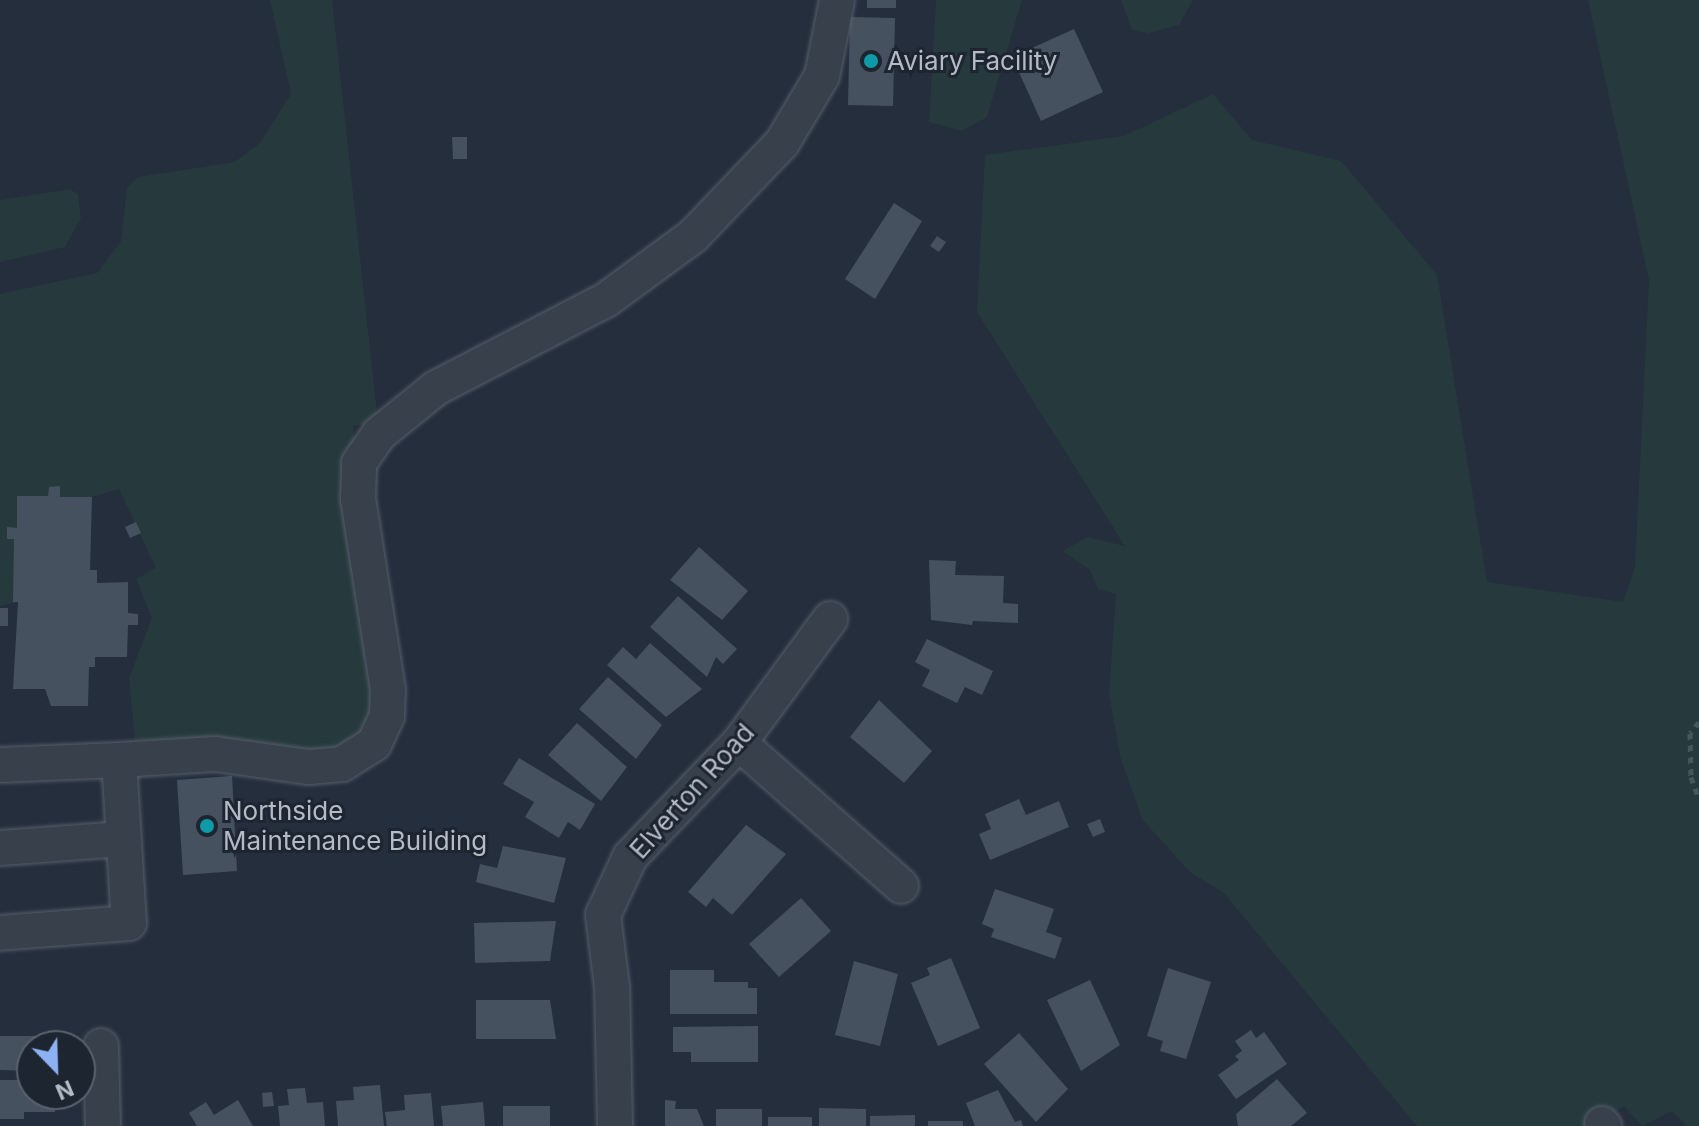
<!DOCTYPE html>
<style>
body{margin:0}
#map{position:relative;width:1699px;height:1126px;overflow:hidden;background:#242e3c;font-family:Inter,sans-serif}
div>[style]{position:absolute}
.green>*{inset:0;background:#263a3d}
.building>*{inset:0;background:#465160}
.path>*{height:5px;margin-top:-2.5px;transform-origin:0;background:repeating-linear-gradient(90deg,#44575a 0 6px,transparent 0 12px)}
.roads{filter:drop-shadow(0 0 2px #565e6a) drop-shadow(0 0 2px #565e6a)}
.minor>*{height:34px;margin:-17px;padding:0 17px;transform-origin:17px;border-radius:17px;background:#38404c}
.dots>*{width:22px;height:22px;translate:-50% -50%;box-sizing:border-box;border:4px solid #1d2531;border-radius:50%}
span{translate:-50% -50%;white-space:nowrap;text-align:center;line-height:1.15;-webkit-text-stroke:6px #1d2531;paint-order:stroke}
.poi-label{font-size:26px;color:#b4bbc7}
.left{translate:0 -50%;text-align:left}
.street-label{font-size:26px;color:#b4bbc7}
.north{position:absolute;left:16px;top:1030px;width:80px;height:80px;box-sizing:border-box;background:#1d2531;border:2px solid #59616d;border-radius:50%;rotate:157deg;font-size:22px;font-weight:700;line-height:32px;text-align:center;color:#b4bbc7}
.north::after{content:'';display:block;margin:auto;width:28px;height:36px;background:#8db2f3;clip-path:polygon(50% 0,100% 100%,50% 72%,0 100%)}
</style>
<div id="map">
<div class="green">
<div style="clip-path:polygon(270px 0,332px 0,378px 423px,353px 426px,381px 713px,355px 752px,135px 740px,129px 678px,152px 618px,136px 579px,156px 568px,119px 489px,92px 497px,60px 497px,60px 487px,49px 487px,48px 496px,18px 496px,17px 528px,8px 528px,14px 539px,18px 602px,0 606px,0 294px,97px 273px,121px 241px,127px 188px,138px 177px,235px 162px,261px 142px,291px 94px)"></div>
<div style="clip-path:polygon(936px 0,1022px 0,987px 117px,962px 131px,929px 122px)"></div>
<div style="clip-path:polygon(1121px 0,1193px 0,1179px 25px,1148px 33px,1132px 30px)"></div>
<div style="clip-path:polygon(1588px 0,1699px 0,1699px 1126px,1687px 1126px,1672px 1111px,1642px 1126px,1624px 1106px,1594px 1126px,1417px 1126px,1224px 893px,1190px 872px,1142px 819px,1120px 756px,1109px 694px,1116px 594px,1098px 589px,1090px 570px,1063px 551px,1087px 537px,1125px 546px,977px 312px,985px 155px,1124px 136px,1213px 94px,1252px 140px,1341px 161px,1437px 275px,1487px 582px,1623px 602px,1635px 567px,1649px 280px)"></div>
<div style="clip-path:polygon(70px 189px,78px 194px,81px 218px,65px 247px,0 262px,0 200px)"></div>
</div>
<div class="building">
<div style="clip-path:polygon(867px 0,896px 0,896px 8px,867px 8px)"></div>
<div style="clip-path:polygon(850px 17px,895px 18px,893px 106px,848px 105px)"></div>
<div style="clip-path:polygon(1074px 29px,1103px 92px,1041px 121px,1012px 57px)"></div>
<div style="clip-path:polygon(452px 137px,467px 137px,467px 159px,453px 159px)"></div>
<div style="clip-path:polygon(894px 203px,922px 221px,875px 299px,845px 279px)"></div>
<div style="clip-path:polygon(937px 236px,946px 242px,939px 252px,930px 246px)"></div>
<div style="clip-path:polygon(60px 486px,60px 497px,92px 497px,90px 570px,97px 570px,97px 583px,128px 582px,128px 613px,138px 614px,138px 625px,128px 625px,127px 657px,95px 657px,95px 667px,89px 667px,88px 706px,51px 706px,45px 689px,13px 689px,18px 602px,13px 602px,14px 539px,7px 539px,7px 527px,17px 528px,17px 496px,48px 496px,49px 487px)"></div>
<div style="clip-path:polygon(136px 522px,141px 533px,130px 538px,125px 527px)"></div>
<div style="clip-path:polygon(699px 547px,748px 591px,722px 620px,670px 580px)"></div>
<div style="clip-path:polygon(929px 560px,956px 561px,955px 575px,1004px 576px,1003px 603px,1018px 604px,1018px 623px,973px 621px,972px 625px,931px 620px)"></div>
<div style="clip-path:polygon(678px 596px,737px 649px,723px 664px,716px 657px,707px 677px,650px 627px)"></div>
<div style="clip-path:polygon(0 608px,8px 608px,8px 626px,0 626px)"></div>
<div style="clip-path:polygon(927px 639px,993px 671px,982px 695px,965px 687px,957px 703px,922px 686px,930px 670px,915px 662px)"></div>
<div style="clip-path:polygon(650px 643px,702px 689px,666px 717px,607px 665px,623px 647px,636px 659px)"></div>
<div style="clip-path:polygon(608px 677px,662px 725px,636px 759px,579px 709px)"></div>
<div style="clip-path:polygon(879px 700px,932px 751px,904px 783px,850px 737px)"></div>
<div style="clip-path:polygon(577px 723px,627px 767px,601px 801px,548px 755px)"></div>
<div style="clip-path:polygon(519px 758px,595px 804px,580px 830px,568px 822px,559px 838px,525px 817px,534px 802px,503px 784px)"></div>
<div style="clip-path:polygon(232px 776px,237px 871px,183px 875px,177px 780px)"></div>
<div style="clip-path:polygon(1019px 799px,1026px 815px,1059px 801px,1069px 827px,990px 860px,979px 834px,991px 829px,985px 814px)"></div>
<div style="clip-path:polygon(1100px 819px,1105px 832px,1093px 837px,1087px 824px)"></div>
<div style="clip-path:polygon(746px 825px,786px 854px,732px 915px,713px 898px,706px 907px,688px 892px)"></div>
<div style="clip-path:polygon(503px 846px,566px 858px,554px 903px,476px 882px,480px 864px,497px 868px)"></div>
<div style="clip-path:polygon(995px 889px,1054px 909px,1046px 932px,1062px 938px,1055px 959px,991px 937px,994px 929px,982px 924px)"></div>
<div style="clip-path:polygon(801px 898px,831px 931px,779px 977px,749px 944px)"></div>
<div style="clip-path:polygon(556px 921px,550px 961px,475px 963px,474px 923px)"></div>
<div style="clip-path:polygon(951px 958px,980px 1028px,938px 1046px,911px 983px,930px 975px,927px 968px)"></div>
<div style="clip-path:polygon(854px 961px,898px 974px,880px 1046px,835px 1035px)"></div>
<div style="clip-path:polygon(1168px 968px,1211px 982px,1186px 1059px,1160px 1051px,1163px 1041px,1147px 1036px)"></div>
<div style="clip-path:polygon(670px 970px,714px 970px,714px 982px,748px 982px,748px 988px,757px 988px,757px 1014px,670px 1014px)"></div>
<div style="clip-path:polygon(1090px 980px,1120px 1045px,1081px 1071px,1047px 1000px)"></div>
<div style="clip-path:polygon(476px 1000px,550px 1000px,556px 1039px,476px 1039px)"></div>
<div style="clip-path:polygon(758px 1026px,758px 1062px,691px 1062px,691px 1052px,673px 1052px,673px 1027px)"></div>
<div style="clip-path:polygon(1251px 1030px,1256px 1038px,1264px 1032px,1287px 1064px,1236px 1099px,1218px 1075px,1239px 1060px,1235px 1056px,1242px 1051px,1235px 1041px)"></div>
<div style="clip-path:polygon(1019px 1033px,1068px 1089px,1036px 1122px,984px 1064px)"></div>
<div style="clip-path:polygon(0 1036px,60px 1036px,60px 1046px,32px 1046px,32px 1071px,0 1070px)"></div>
<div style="clip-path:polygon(1277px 1079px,1307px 1113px,1291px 1126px,1238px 1126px,1236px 1114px)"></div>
<div style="clip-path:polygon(0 1080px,26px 1080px,32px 1082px,32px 1094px,55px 1094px,55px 1112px,24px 1112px,24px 1119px,0 1119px)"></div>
<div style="clip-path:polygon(380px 1085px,384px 1126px,338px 1126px,336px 1101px,354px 1100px,353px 1087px)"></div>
<div style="clip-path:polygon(305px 1088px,307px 1103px,323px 1102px,325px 1126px,280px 1126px,278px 1106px,289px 1105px,287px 1089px)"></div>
<div style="clip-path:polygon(998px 1090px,1015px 1122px,1021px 1120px,1023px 1126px,975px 1126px,966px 1103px)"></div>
<div style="clip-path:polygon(272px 1092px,274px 1106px,263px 1107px,262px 1093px)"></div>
<div style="clip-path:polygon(431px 1093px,434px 1126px,387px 1126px,385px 1112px,405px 1110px,404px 1095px)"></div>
<div style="clip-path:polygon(238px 1100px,253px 1126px,197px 1126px,189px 1113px,206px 1102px,214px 1115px)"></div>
<div style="clip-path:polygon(665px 1100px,676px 1101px,675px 1109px,697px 1109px,704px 1126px,665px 1126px)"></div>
<div style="clip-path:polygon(483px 1102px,485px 1126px,443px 1126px,441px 1106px)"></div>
<div style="clip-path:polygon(503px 1106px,550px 1106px,550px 1126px,503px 1126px)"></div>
<div style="clip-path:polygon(819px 1108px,866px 1109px,866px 1126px,819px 1126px)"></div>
<div style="clip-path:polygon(716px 1109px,762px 1109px,762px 1126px,716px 1126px)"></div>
<div style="clip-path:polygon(915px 1115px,915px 1126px,870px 1126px,870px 1116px)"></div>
<div style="clip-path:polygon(768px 1117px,812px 1117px,812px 1126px,768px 1126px)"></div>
<div style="clip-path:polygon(928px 1121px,963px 1121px,963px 1126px,928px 1126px)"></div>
</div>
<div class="path">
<div style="left:1699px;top:722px;width:14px;rotate:129deg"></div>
<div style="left:1690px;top:733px;width:44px;rotate:88.7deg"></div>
<div style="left:1691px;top:777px;width:23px;rotate:70deg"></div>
</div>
<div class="roads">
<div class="minor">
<div style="left:739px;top:743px;width:216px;rotate:41.4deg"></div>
<div style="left:119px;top:760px;width:96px;rotate:-3.6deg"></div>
<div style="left:215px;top:754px;width:95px;rotate:7.9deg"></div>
<div style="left:309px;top:767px;width:33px;rotate:-5deg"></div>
<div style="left:342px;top:764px;width:38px;rotate:-32deg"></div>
<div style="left:374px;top:744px;width:31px;rotate:-65deg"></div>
<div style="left:387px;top:716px;width:26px;rotate:-88deg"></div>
<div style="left:388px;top:690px;width:193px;rotate:-98.9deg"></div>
<div style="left:358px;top:499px;width:36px;rotate:-88deg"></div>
<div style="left:359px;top:463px;width:35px;rotate:-55deg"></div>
<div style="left:379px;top:434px;width:73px;rotate:-38.9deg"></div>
<div style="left:436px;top:388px;width:191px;rotate:-27.4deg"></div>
<div style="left:606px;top:300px;width:108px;rotate:-36.3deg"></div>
<div style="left:693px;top:236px;width:129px;rotate:-46.3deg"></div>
<div style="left:782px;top:143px;width:78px;rotate:-59.2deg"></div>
<div style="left:822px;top:76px;width:77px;rotate:-78.8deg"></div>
<div style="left:0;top:765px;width:119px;rotate:-2.4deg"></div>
<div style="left:119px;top:760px;width:163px;rotate:86.5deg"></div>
<div style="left:129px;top:923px;width:129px;rotate:175.6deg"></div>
<div style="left:0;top:848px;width:123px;rotate:-4.2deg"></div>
<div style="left:101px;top:1046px;width:80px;rotate:88.6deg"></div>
<div style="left:1602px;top:1124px;width:3px;rotate:45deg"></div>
<div style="left:615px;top:1126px;width:139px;rotate:-91.2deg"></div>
<div style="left:612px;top:987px;width:73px;rotate:-97.1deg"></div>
<div style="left:603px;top:915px;width:64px;rotate:-65deg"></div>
<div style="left:630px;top:857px;width:158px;rotate:-46.3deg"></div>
<div style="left:739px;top:743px;width:154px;rotate:-53.7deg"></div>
</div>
</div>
<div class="dots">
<div style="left:871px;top:61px;background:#0f9aa8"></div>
<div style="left:207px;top:826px;background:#0f9aa8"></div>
</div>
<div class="poi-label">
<span class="left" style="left:887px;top:61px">Aviary Facility</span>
<span class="left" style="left:223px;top:826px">Northside<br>Maintenance Building</span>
</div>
<div class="street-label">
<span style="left:692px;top:791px;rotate:-48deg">Elverton Road</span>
</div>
<div class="north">N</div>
</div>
